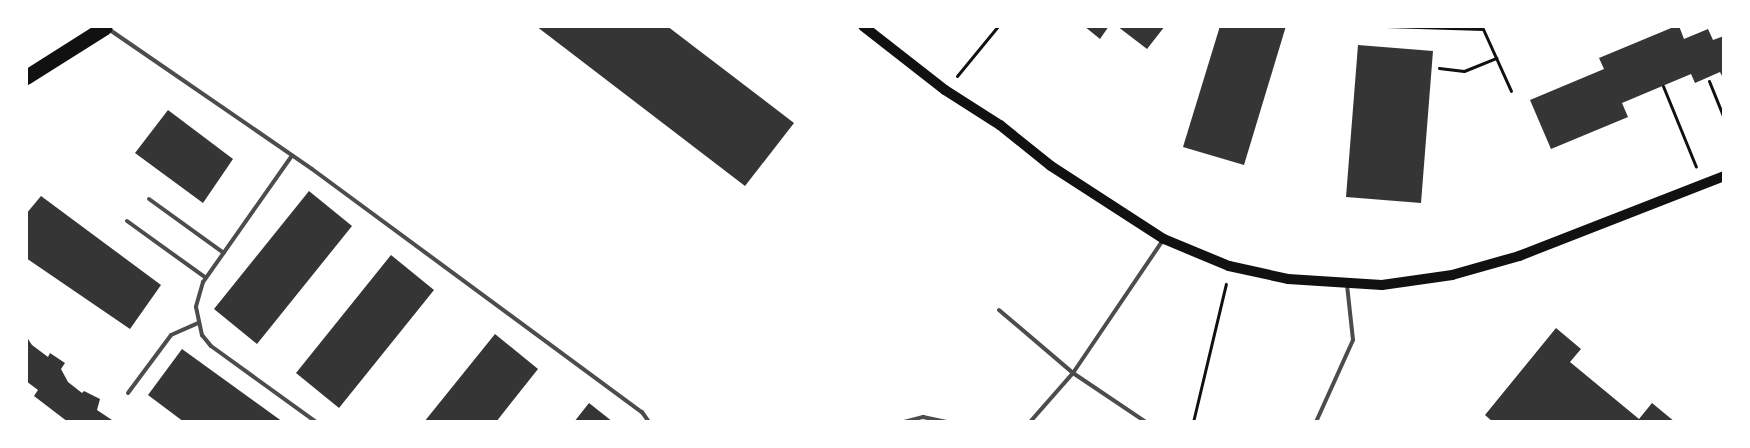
<!DOCTYPE html>
<style>
body{margin:0}
#map{position:relative;width:1750px;height:448px;overflow:hidden;background:#fff;font-family:"Work Sans",sans-serif}
div>[style]{position:absolute}
.building>*{inset:0;background:#353535}
.path>*{height:3px;margin:-1.5px;padding:0 1.5px;transform-origin:1.5px;border-radius:1.5px;background:#111}
.service>*{height:4px;margin:-2px;padding:0 2px;transform-origin:2px;border-radius:2px;background:#4c4c4c}
.secondary>*{height:10px;margin:-5px;padding:0 5px;transform-origin:5px;border-radius:5px;background:#111}
.motorway>*{height:15px;margin:-7.5px;padding:0 7.5px;transform-origin:7.5px;border-radius:7.5px;background:#111}
span{translate:-50% -50%;white-space:nowrap;text-align:center;line-height:1.15;-webkit-text-stroke:4px #fff;paint-order:stroke}
.frame{position:absolute;inset:0;border:28px solid #fff;pointer-events:none}
</style>
<div id="map">
<div class="building">
<div style="clip-path:polygon(536px 26px,667px 26px,794px 123px,745px 186px)"></div>
<div style="clip-path:polygon(1084px 26px,1109px 26px,1100px 39px)"></div>
<div style="clip-path:polygon(1117px 26px,1165px 26px,1147px 49px)"></div>
<div style="clip-path:polygon(1220px 26px,1286px 26px,1244px 165px,1183px 147px)"></div>
<div style="clip-path:polygon(1676px 26px,1679px 26px,1684px 39px,1708px 29px,1713px 40px,1724px 36px,1724px 80px,1720px 72px,1695px 83px,1691px 74px,1622px 103px,1628px 117px,1551px 149px,1530px 100px,1604px 69px,1599px 58px)"></div>
<div style="clip-path:polygon(1358px 45px,1433px 51px,1421px 203px,1346px 197px)"></div>
<div style="clip-path:polygon(168px 110px,233px 159px,203px 203px,135px 153px)"></div>
<div style="clip-path:polygon(309px 191px,352px 226px,257px 344px,214px 309px)"></div>
<div style="clip-path:polygon(41px 196px,161px 285px,130px 329px,26px 258px,26px 214px)"></div>
<div style="clip-path:polygon(391px 255px,434px 290px,339px 408px,296px 373px)"></div>
<div style="clip-path:polygon(1556px 328px,1581px 349px,1570px 362px,1639px 419px,1652px 403px,1675px 422px,1493px 422px,1485px 415px)"></div>
<div style="clip-path:polygon(495px 334px,538px 369px,496px 422px,424px 422px)"></div>
<div style="clip-path:polygon(26px 336px,32px 345px,48px 357px,50px 353px,65px 363px,61px 369px,68px 382px,82px 393px,84px 391px,100px 399px,97px 410px,115px 422px,68px 422px,34px 396px,38px 390px,26px 381px)"></div>
<div style="clip-path:polygon(182px 349px,283px 422px,184px 422px,148px 395px)"></div>
<div style="clip-path:polygon(589px 403px,613px 422px,574px 422px)"></div>
</div>
<div class="path">
<div style="left:1386px;top:26px;width:97px;rotate:1.8deg"></div>
<div style="left:1483px;top:29px;width:68px;rotate:65.7deg"></div>
<div style="left:1439px;top:68px;width:25px;rotate:7deg"></div>
<div style="left:1464px;top:71px;width:35px;rotate:-22deg"></div>
<div style="left:957px;top:76px;width:65px;rotate:-50.6deg"></div>
<div style="left:1709px;top:81px;width:40px;rotate:68deg"></div>
<div style="left:1663px;top:86px;width:87px;rotate:67.8deg"></div>
<div style="left:1193px;top:422px;width:142px;rotate:-76.6deg"></div>
</div>
<div class="service">
<div style="left:107px;top:28px;width:249px;rotate:34.5deg"></div>
<div style="left:312px;top:169px;width:410px;rotate:36.4deg"></div>
<div style="left:642px;top:412px;width:12px;rotate:55deg"></div>
<div style="left:291px;top:157px;width:153px;rotate:125.1deg"></div>
<div style="left:203px;top:282px;width:26px;rotate:106deg"></div>
<div style="left:196px;top:307px;width:29px;rotate:78deg"></div>
<div style="left:202px;top:335px;width:14px;rotate:51deg"></div>
<div style="left:211px;top:346px;width:130px;rotate:35.9deg"></div>
<div style="left:149px;top:199px;width:92px;rotate:35.8deg"></div>
<div style="left:127px;top:221px;width:97px;rotate:35.8deg"></div>
<div style="left:999px;top:310px;width:97px;rotate:40.4deg"></div>
<div style="left:1073px;top:373px;width:88px;rotate:33.9deg"></div>
<div style="left:128px;top:393px;width:72px;rotate:-53.4deg"></div>
<div style="left:171px;top:335px;width:30px;rotate:-24deg"></div>
<div style="left:904px;top:422px;width:20px;rotate:-15deg"></div>
<div style="left:923px;top:417px;width:24px;rotate:12deg"></div>
<div style="left:1030px;top:422px;width:65px;rotate:-48.7deg"></div>
<div style="left:1073px;top:373px;width:161px;rotate:-55.9deg"></div>
<div style="left:1316px;top:422px;width:90px;rotate:-65.7deg"></div>
<div style="left:1353px;top:340px;width:55px;rotate:-96.2deg"></div>
</div>
<div class="secondary">
<div style="left:863px;top:26px;width:104px;rotate:38deg"></div>
<div style="left:945px;top:90px;width:65px;rotate:32.5deg"></div>
<div style="left:1000px;top:125px;width:65px;rotate:38.8deg"></div>
<div style="left:1051px;top:166px;width:135px;rotate:32.9deg"></div>
<div style="left:1164px;top:239px;width:70px;rotate:22.6deg"></div>
<div style="left:1229px;top:266px;width:60px;rotate:12.4deg"></div>
<div style="left:1288px;top:279px;width:94px;rotate:3.7deg"></div>
<div style="left:1382px;top:285px;width:71px;rotate:-8.1deg"></div>
<div style="left:1452px;top:275px;width:70px;rotate:-15.8deg"></div>
<div style="left:1519px;top:256px;width:220px;rotate:-21.3deg"></div>
</div>
<div class="motorway">
<div style="left:26px;top:77px;width:93px;rotate:-32.3deg"></div>
</div>
<div class="frame"></div>
</div>
